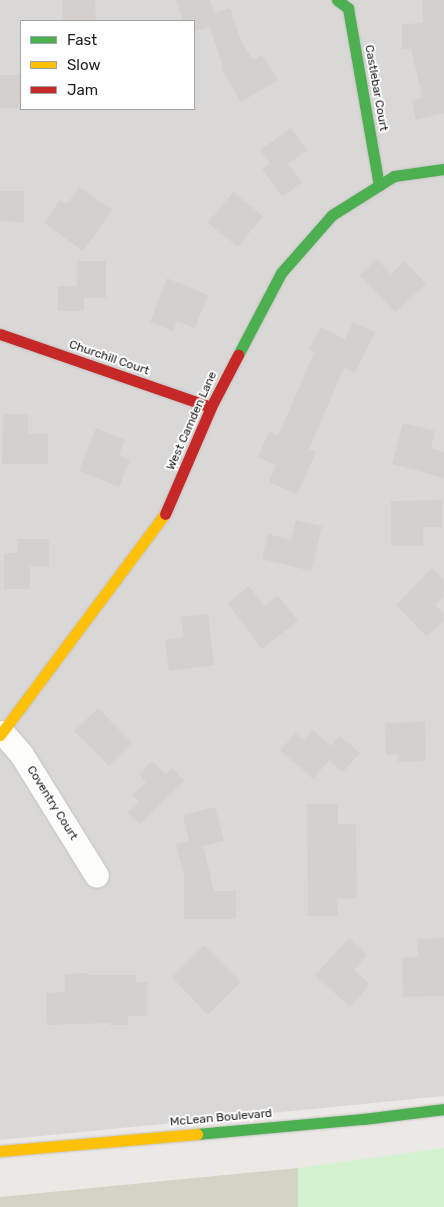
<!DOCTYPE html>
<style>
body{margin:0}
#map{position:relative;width:444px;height:1207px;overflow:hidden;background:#ebe8e5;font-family:Rubik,sans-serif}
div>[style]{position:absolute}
.residential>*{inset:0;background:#dad8d7}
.construction>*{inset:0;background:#d5d3c6}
.park>*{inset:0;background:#d2f2d0}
.building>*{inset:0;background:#d3d0ce}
.roads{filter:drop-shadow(0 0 1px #c4c3c1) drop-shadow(0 0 1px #c4c3c1)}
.street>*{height:24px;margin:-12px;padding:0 12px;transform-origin:12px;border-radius:12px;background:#fcfcfb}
.fast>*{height:11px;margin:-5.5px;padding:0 5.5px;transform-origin:5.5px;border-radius:5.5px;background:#4caf50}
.slow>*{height:11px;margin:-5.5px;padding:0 5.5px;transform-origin:5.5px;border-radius:5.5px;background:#ffc107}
.jam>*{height:11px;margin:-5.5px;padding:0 5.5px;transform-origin:5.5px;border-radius:5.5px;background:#c62828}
span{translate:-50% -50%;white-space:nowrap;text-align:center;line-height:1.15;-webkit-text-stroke:4px #fff;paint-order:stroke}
.street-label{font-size:12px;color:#1d1d1d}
.legend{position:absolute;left:20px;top:20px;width:175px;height:90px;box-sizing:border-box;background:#fff;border:1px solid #a5a5a5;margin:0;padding:6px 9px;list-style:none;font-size:15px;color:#1d1d1d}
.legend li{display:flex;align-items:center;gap:10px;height:25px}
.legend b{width:25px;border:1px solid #a5a5a5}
</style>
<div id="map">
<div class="residential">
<div style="clip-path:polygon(evenodd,0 0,444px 0,444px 1096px,0 1140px,0 0,21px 21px,194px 21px,194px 109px,21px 109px,21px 21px)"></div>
</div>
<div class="construction">
<div style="clip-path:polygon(298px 1168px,298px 1207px,0 1207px,0 1197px)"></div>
</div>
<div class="park">
<div style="clip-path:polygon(444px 1148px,444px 1207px,298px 1207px,298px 1168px)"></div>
</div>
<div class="building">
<div style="clip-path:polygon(62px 0,95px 0,96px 21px,63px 21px)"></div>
<div style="clip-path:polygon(176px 0,210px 0,214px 13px,230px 8px,241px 41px,253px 60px,262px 55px,278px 80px,241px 102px,221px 69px,223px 67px,210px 27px,194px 32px,194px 21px,183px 21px)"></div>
<div style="clip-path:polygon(422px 0,444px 0,444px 113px,416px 120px,412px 101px,423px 98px,411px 49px,402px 49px,402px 24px,423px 23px)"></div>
<div style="clip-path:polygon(0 75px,21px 75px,21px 108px,0 108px)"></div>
<div style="clip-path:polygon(291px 128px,307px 150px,288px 164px,302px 182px,282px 197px,262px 169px,270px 163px,260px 150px)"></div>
<div style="clip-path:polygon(79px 187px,112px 210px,83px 251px,44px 223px,60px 200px,67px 204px)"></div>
<div style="clip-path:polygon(0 191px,24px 191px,24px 222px,0 221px)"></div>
<div style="clip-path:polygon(233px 192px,263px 216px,238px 247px,208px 223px)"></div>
<div style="clip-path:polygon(377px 259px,391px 274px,405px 261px,426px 284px,395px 312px,360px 275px)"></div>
<div style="clip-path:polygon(77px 261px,106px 261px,106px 298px,84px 298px,84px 311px,58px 311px,58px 286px,77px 286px)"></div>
<div style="clip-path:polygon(167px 278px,208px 295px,195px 328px,177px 321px,173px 331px,150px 322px)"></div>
<div style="clip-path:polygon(353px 322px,375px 332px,355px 373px,344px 367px,309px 449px,316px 452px,297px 494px,269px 482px,276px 465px,258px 457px,269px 432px,278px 436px,314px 353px,309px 350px,321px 327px,345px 339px)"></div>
<div style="clip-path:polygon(3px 414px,28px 415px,28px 434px,48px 434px,48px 464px,2px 464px)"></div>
<div style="clip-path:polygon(403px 423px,435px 431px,431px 448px,444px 452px,444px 478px,392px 464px)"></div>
<div style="clip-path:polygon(96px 428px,125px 440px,119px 455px,130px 460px,119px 487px,79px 471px)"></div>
<div style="clip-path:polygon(442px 500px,442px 527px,423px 527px,423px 546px,391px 546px,391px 501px)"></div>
<div style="clip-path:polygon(296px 520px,322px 526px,311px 571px,262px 559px,268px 534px,291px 540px)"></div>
<div style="clip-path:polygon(17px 539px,49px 539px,49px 566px,30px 566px,30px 589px,4px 589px,4px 553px,18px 553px)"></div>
<div style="clip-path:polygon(432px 568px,444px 580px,444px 596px,435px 605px,444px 614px,444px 620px,427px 637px,396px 605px)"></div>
<div style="clip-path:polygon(249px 586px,264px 606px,278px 595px,298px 621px,262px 649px,228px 603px)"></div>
<div style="clip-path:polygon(208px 614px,214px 665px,169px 671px,165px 640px,183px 637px,181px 617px)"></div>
<div style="clip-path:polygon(98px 708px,132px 743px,109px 766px,74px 731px)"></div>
<div style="clip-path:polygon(425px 722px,426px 761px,398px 762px,398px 754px,386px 755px,385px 723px)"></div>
<div style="clip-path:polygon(313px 730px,331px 746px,340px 736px,360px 753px,343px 772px,329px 760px,313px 779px,280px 750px,296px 733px,304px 740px)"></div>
<div style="clip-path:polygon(152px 761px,166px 774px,172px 768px,184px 781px,140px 824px,128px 813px,139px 802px,132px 795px,146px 782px,139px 774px)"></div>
<div style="clip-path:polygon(307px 804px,338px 804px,338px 824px,356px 824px,357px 898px,337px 899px,338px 916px,308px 916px)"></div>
<div style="clip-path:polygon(215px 807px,224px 841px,203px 846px,214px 891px,236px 891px,236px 919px,184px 919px,184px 876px,176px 844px,189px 841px,183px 815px)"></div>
<div style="clip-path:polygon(349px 938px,367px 955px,354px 970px,370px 984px,350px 1007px,315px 975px)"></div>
<div style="clip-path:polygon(444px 938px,444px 996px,403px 997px,402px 958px,418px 957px,417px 939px)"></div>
<div style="clip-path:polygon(204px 945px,241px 982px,208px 1015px,172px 977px)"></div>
<div style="clip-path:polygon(88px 973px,88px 975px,136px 975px,136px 982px,147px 982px,147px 1016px,128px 1016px,128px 1025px,109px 1025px,109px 1023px,47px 1025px,46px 993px,65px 992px,65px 974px)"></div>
</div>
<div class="roads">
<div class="street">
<div style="left:3px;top:733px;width:29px;rotate:49deg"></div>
<div style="left:22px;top:755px;width:142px;rotate:58.2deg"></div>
</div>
<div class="fast">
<div style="left:337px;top:0;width:14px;rotate:36deg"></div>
<div style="left:348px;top:8px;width:180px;rotate:80.1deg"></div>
<div style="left:238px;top:355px;width:93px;rotate:-62.3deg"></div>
<div style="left:281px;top:273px;width:77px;rotate:-48.7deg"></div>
<div style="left:332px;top:215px;width:73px;rotate:-32.2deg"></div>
<div style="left:394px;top:176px;width:50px;rotate:-8deg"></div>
<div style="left:197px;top:1134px;width:167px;rotate:-5.2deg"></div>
<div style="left:363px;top:1119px;width:82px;rotate:-7deg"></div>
</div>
<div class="slow">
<div style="left:0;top:735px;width:276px;rotate:-53.3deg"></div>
<div style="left:0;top:1151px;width:198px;rotate:-4.9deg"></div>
</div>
<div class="jam">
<div style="left:0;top:334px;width:223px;rotate:19.1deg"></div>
<div style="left:165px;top:514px;width:116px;rotate:-66.7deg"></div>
<div style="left:211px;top:407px;width:59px;rotate:-62.6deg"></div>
</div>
</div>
<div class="street-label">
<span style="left:376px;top:88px;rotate:80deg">Castlebar Court</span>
<span style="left:109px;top:358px;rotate:19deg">Churchill Court</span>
<span style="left:192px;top:421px;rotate:-66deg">West Camden Lane</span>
<span style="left:52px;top:803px;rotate:58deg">Coventry Court</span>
<span style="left:221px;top:1118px;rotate:-5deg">McLean Boulevard</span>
</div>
<ul class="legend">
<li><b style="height:6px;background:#4caf50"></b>Fast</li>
<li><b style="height:6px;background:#ffc107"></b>Slow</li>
<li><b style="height:6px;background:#c62828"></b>Jam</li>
</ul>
</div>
